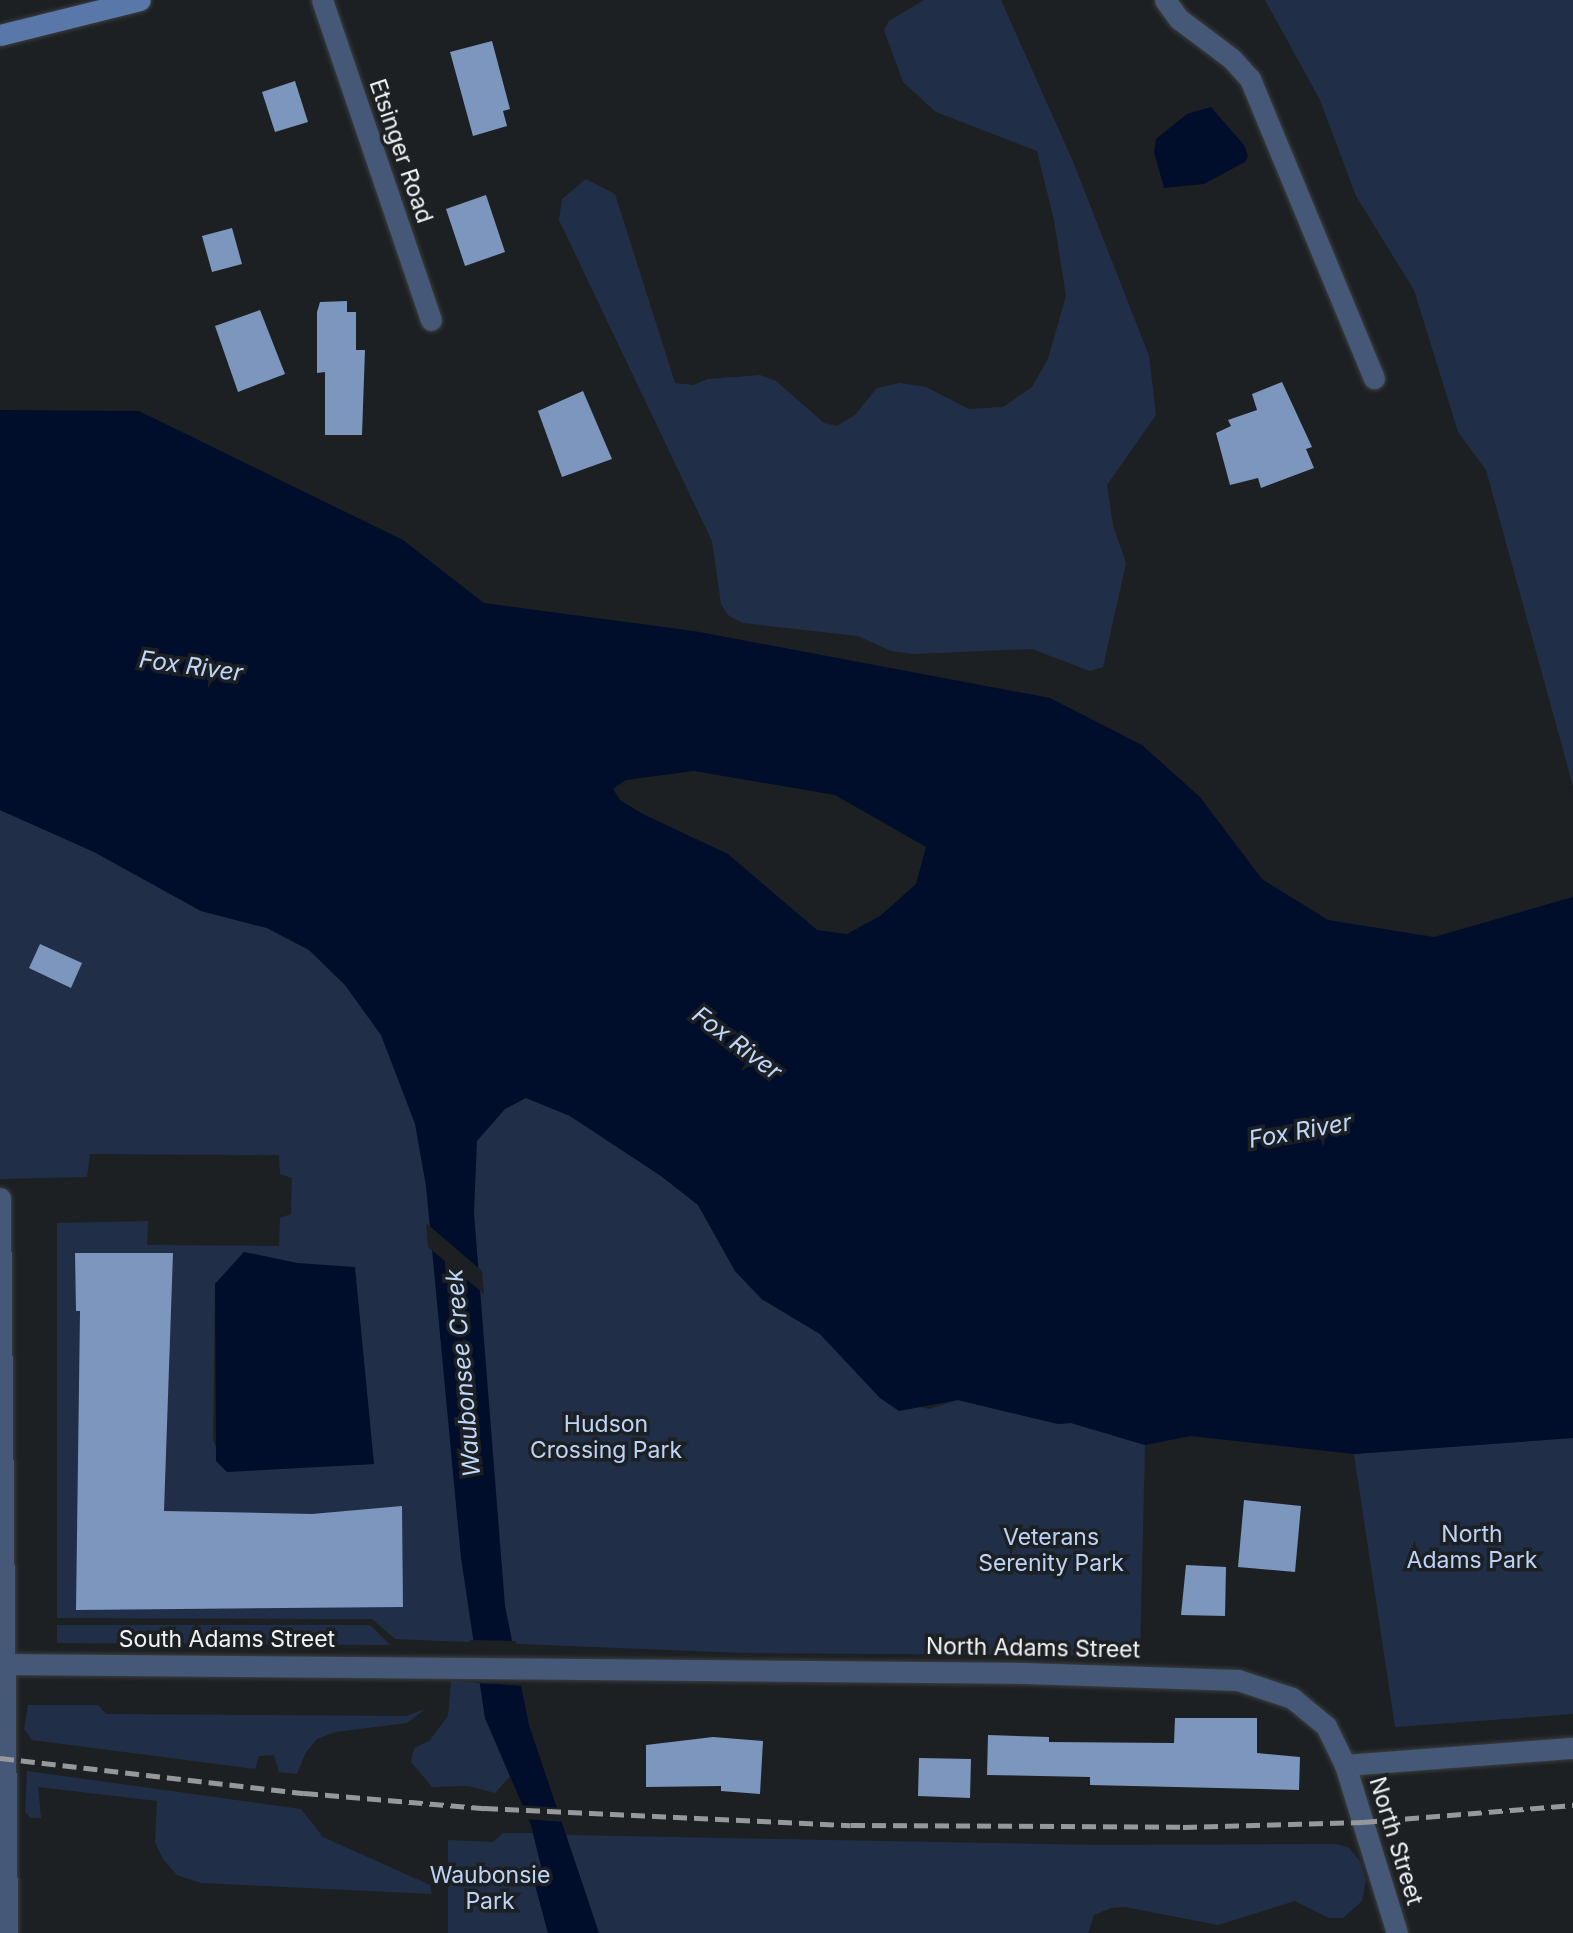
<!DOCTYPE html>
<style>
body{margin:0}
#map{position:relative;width:1573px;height:1933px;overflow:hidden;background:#1d2023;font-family:Inter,sans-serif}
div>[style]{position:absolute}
.green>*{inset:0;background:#202f47}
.water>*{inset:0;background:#010e2b}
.pier>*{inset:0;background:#1d2023}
.building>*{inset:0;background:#7d96bd}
.roads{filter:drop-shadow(0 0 2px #3b3e40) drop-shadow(0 0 2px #3b3e40)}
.minor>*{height:21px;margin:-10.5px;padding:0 10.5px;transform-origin:10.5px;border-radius:10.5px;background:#455877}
.secondary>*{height:21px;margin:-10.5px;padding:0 10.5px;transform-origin:10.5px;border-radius:10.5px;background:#5978a9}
.rail>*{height:5px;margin-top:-2.5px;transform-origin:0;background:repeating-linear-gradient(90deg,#96999b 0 14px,transparent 0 21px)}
span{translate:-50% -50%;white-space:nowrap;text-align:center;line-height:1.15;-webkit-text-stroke:7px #1d2023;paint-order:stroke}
.street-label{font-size:23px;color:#f1f3f5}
.park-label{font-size:23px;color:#bdd4f9}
.water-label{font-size:24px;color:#c1d8fd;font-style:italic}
</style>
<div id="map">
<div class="green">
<div style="clip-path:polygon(924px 0,1001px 0,1074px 164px,1149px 356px,1156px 415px,1107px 485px,1113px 525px,1126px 563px,1103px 667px,1090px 671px,1032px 649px,914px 654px,891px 651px,858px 636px,743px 623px,728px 615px,721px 604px,712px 541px,559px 220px,562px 199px,586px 179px,615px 194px,675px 383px,693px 385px,708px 379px,760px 375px,776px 381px,824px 423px,837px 426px,855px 415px,877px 388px,900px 383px,926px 387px,969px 409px,1003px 407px,1032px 387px,1048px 359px,1066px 296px,1054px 220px,1037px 151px,936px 112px,903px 82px,884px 30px,889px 21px)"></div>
<div style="clip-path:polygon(1265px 0,1573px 0,1573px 786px,1486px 470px,1458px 432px,1414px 290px,1356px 196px,1320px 100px)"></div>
<div style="clip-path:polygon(evenodd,0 810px,94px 852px,201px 911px,267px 928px,309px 950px,345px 985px,381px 1035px,570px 1116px,661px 1176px,698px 1205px,735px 1271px,761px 1299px,820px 1334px,880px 1398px,929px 1409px,958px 1400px,1058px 1424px,1071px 1423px,1145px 1445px,1140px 1656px,742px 1653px,395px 1639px,372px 1619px,57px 1618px,57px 1223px,148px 1221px,147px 1245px,279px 1246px,280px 1218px,291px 1214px,292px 1178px,280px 1174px,279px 1155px,90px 1154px,87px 1177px,0 1179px,0 810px,244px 1252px,297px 1263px,374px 1464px,227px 1471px,213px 1440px,215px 1284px,244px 1252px)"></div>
<div style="clip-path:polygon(1573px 1438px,1573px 1714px,1395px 1727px,1354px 1454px)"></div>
<div style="clip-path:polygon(57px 1625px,370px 1625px,390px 1645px,57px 1643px)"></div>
<div style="clip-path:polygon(451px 1681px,480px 1683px,485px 1718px,510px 1776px,495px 1793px,468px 1786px,432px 1787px,411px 1762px,414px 1748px,429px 1741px,448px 1716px)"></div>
<div style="clip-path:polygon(28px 1705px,98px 1705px,106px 1714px,406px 1716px,425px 1709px,407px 1723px,335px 1732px,317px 1739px,306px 1752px,297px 1774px,279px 1772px,274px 1755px,259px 1756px,255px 1769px,32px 1740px,24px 1729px)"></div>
<div style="clip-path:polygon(27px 1771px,301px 1809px,323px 1837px,430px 1885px,432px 1894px,201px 1883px,177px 1875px,163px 1859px,155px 1842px,157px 1801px,38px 1787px,41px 1818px,31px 1818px,25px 1812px)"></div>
<div style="clip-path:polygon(503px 1833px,533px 1833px,541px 1866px,534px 1881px,548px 1933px,448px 1933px,448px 1840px,493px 1842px)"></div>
<div style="clip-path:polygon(566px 1835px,1102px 1845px,1337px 1844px,1349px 1848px,1360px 1861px,1366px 1880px,1362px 1901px,1343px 1918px,1329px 1918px,1295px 1901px,1218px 1925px,1125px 1907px,1111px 1908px,1094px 1915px,1088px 1933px,599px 1933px)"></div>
</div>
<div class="water">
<div style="clip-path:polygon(1211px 107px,1244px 145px,1248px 156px,1245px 162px,1204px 184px,1164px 188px,1154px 152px,1156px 139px,1187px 114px)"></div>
<div style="clip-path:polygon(evenodd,0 410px,139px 411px,403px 540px,484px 603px,694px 631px,1050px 698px,1142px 745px,1200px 797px,1262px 879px,1328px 920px,1434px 937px,1573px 897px,1573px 1438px,1354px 1454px,1191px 1436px,1145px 1445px,1071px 1423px,1058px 1424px,958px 1400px,899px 1411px,880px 1398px,820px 1334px,762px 1299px,735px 1271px,698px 1205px,661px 1176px,570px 1116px,526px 1098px,505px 1109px,477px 1141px,474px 1213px,505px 1606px,529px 1725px,599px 1933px,548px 1933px,534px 1881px,541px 1866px,531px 1825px,485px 1718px,461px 1558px,426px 1186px,415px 1124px,381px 1035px,345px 985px,309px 950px,267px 928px,201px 911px,94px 852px,0 810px,0 410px,694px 771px,835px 795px,926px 847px,916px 884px,880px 916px,847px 934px,817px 930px,728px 854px,643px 814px,620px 800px,613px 789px,626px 780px,694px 771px)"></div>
<div style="clip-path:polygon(244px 1252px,297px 1263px,355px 1267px,374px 1464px,227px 1472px,216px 1461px,215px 1284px)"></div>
</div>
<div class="pier">
<div style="clip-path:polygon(426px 1223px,482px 1271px,484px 1294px,428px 1247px)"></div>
<div style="clip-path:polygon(470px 1640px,516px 1641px,525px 1686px,476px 1683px)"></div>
<div style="clip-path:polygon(519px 1805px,561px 1808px,565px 1822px,525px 1819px)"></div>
</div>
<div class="building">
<div style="clip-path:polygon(492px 41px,510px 109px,503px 111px,507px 126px,473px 136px,450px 52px)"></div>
<div style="clip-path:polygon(295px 81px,308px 122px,275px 132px,262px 92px)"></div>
<div style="clip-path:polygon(486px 195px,505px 252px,465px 266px,446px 209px)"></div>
<div style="clip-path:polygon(232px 228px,242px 264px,212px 272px,202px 236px)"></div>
<div style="clip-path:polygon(347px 301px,347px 312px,356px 312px,356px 350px,365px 350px,362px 435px,325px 435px,325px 372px,317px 373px,317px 312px,320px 302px)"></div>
<div style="clip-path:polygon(260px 310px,285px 374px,238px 392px,215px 326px)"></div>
<div style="clip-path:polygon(1282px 382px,1312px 447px,1306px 449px,1314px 468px,1261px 488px,1258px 478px,1230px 485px,1216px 433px,1231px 426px,1228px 420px,1257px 410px,1252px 394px)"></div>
<div style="clip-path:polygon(583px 391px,612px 459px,562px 477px,538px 411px)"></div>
<div style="clip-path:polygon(40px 944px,82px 963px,71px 988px,29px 968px)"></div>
<div style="clip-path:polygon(75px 1253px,173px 1253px,164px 1511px,312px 1514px,402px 1506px,403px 1607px,76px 1610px,80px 1311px,76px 1311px)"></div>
<div style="clip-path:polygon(1244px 1500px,1301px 1506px,1295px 1572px,1238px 1567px)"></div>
<div style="clip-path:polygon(1186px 1565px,1226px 1567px,1225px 1616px,1181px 1615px)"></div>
<div style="clip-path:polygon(1175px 1718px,1257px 1718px,1257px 1753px,1300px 1757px,1299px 1790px,1090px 1785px,1090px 1777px,987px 1775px,988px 1735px,1049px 1737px,1049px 1742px,1174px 1743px)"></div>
<div style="clip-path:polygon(713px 1737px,763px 1741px,760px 1794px,721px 1791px,721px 1786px,646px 1787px,646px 1745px)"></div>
<div style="clip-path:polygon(919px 1758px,971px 1759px,970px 1798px,918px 1796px)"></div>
</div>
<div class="roads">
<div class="minor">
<div style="left:322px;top:0;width:338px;rotate:71.2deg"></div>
<div style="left:1165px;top:0;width:24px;rotate:54deg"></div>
<div style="left:1179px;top:19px;width:66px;rotate:37deg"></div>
<div style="left:1232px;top:59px;width:27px;rotate:48deg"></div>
<div style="left:1250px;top:79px;width:324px;rotate:67.5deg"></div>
<div style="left:0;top:1198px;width:735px;rotate:89.45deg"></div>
<div style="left:0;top:1664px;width:1024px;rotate:0.5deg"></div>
<div style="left:1024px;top:1673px;width:214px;rotate:1.9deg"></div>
<div style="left:1238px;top:1680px;width:57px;rotate:18.4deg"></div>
<div style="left:1292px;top:1698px;width:44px;rotate:39.5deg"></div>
<div style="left:1326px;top:1726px;width:43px;rotate:64deg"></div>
<div style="left:1345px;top:1765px;width:176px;rotate:72.8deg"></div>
<div style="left:1345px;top:1765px;width:229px;rotate:-4.3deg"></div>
</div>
<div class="secondary">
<div style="left:0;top:35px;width:144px;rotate:-14deg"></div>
</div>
</div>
<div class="rail">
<div style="left:0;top:1758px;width:306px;rotate:6.6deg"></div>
<div style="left:304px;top:1793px;width:181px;rotate:4.8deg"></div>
<div style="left:484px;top:1808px;width:367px;rotate:2.7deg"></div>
<div style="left:851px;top:1825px;width:332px;rotate:0.3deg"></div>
<div style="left:1183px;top:1827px;width:180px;rotate:-1.6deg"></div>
<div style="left:1363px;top:1822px;width:211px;rotate:-4.6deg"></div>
</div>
<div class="street-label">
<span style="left:401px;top:151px;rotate:71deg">Etsinger Road</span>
<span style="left:227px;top:1639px">South Adams Street</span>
<span style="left:1033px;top:1648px;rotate:1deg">North Adams Street</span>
<span style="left:1396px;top:1841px;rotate:73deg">North Street</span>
</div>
<div class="park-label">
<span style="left:606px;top:1437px">Hudson<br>Crossing Park</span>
<span style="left:1472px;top:1547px">North<br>Adams Park</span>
<span style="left:1051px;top:1550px">Veterans<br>Serenity Park</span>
<span style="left:490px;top:1888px">Waubonsie<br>Park</span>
</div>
<div class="water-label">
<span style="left:191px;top:666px;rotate:8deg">Fox River</span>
<span style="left:737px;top:1043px;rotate:37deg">Fox River</span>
<span style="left:1300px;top:1131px;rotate:-10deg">Fox River</span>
<span style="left:463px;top:1373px;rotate:-95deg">Waubonsee Creek</span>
</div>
</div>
